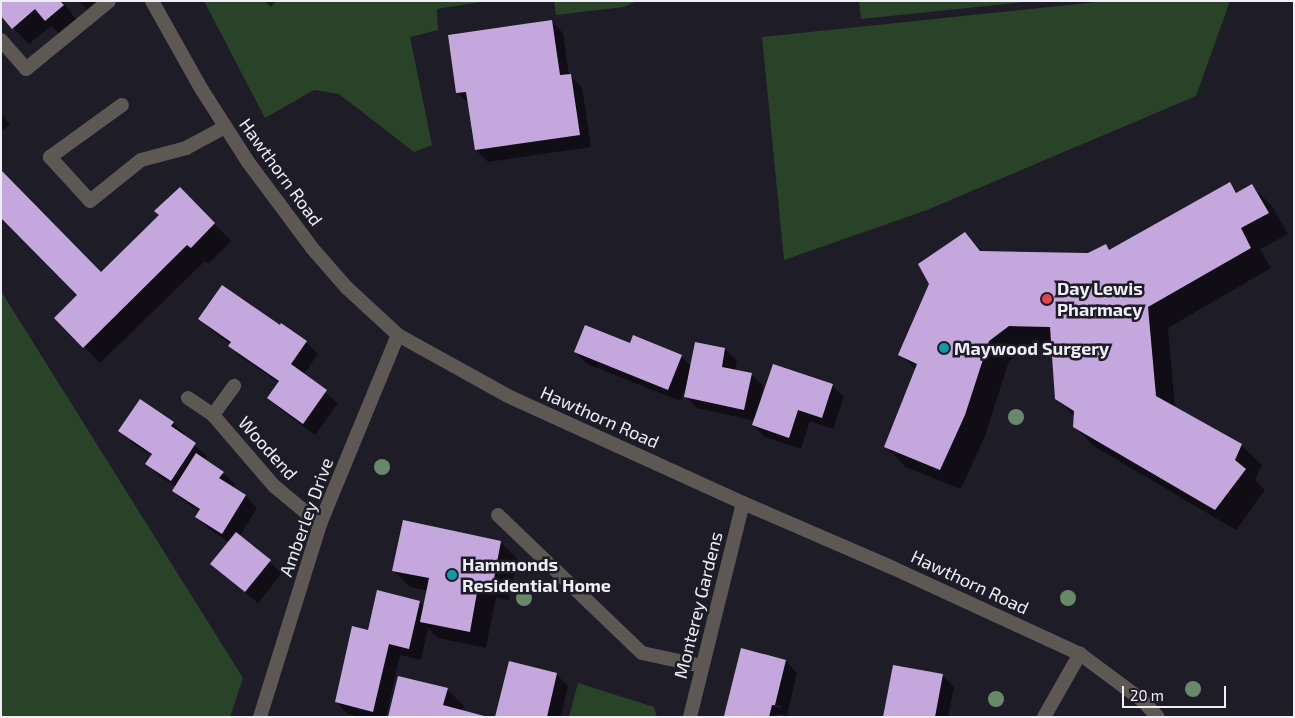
<!DOCTYPE html>
<style>
body{margin:0}
#map{position:relative;width:1295px;height:718px;overflow:hidden;background:#1e1c27;font-family:"Exo 2",sans-serif}
div>[style]{position:absolute}
.green>*{inset:0;background:#294329}
.shadow>*{inset:0;background:#0007}
.building>*{inset:0;background:#c4a7dd}
.service>*{height:14px;margin:-7px;padding:0 7px;transform-origin:7px;border-radius:7px;background:#5e5855}
.minor>*{height:14px;margin:-7px;padding:0 7px;transform-origin:7px;border-radius:7px;background:#5e5855}
.tertiary>*{height:14px;margin:-7px;padding:0 7px;transform-origin:7px;border-radius:7px;background:#5e5855}
.trees>*{width:16px;height:16px;margin:-8px;border-radius:50%;background:#67896a}
.dots>*{width:14px;height:14px;translate:-50% -50%;box-sizing:border-box;border:2px solid #1e1c27;border-radius:50%}
span{translate:-50% -50%;white-space:nowrap;text-align:center;line-height:1.15;-webkit-text-stroke:5px #1e1c27;paint-order:stroke}
.street-label{font-size:18px;color:#efeef6}
.poi-label{font-size:18px;color:#efeef6;font-weight:700}
.left{translate:0 -50%;text-align:left}
.frame{position:absolute;inset:0;border:2px solid #efeef6;pointer-events:none}
.scale{position:absolute;left:1122px;top:686px;width:104px;height:22px;box-sizing:border-box;border:2px solid #efeef6;border-top:0;padding-left:6px;font-size:15px;line-height:18px;white-space:nowrap;color:#efeef6;-webkit-text-stroke:4px #1e1c27;paint-order:stroke}
</style>
<div id="map">
<div class="green">
<div style="clip-path:polygon(204px 1px,487px 1px,437px 9px,438px 30px,410px 37px,432px 145px,414px 152px,339px 94px,314px 90px,265px 118px)"></div>
<div style="clip-path:polygon(554px 1px,637px 1px,624px 7px,556px 15px)"></div>
<div style="clip-path:polygon(859px 1px,1034px 1px,861px 19px)"></div>
<div style="clip-path:polygon(1107px 1px,1230px 1px,1196px 96px,927px 210px,784px 260px,762px 37px)"></div>
<div style="clip-path:polygon(1px 291px,243px 678px,230px 717px,1px 717px)"></div>
<div style="clip-path:polygon(578px 683px,654px 707px,657px 717px,569px 717px)"></div>
</div>
<div class="shadow">
<div style="clip-path:polygon(1px 1px,62px 1px,79px 23px,63px 37px,51px 26px,29px 44px,13px 28px)"></div>
<div style="clip-path:polygon(79px 1px,96px 1px,87px 9px)"></div>
<div style="clip-path:polygon(264px 1px,276px 1px,271px 7px)"></div>
<div style="clip-path:polygon(551px 21px,563px 33px,569px 75px,582px 87px,591px 147px,488px 162px,476px 150px,469px 104px,458px 93px)"></div>
<div style="clip-path:polygon(1px 113px,10px 125px,1px 131px)"></div>
<div style="clip-path:polygon(1230px 184px,1239px 193px,1252px 186px,1272px 206px,1288px 234px,1260px 249px,1271px 268px,1168px 328px,1175px 408px,1241px 445px,1262px 465px,1255px 480px,1265px 490px,1236px 530px,1095px 447px,1074px 426px,1075px 417px,1056px 399px,1052px 347px,1030px 346px,1009px 361px,985px 436px,961px 489px,906px 467px,885px 446px,916px 370px,900px 354px,964px 233px,984px 253px,1088px 254px,1105px 246px,1110px 251px)"></div>
<div style="clip-path:polygon(180px 189px,231px 241px,208px 264px,205px 261px,100px 363px,56px 318px,160px 215px)"></div>
<div style="clip-path:polygon(200px 319px,306px 342px,318px 354px,303px 375px,338px 403px,315px 435px,280px 409px,269px 398px,279px 383px,241px 357px,229px 346px,230px 344px,212px 331px)"></div>
<div style="clip-path:polygon(696px 343px,725px 349px,737px 361px,735px 371px,751px 374px,763px 386px,760px 398px,832px 386px,844px 397px,833px 429px,810px 421px,801px 449px,765px 437px,753px 425px,755px 421px,697px 408px,685px 396px,687px 385px,680px 401px,587px 364px,575px 352px,630px 344px,681px 356px,691px 366px)"></div>
<div style="clip-path:polygon(173px 423px,185px 434px,184px 436px,207px 456px,204px 460px,223px 473px,235px 484px,232px 488px,246px 496px,257px 508px,240px 536px,282px 573px,258px 603px,212px 564px,229px 542px,209px 529px,197px 517px,200px 512px,185px 502px,173px 491px,176px 487px,158px 475px,147px 464px,152px 456px,132px 443px,120px 431px)"></div>
<div style="clip-path:polygon(500px 542px,517px 558px,509px 600px,496px 597px,486px 648px,438px 638px,428px 628px,421px 660px,400px 655px,386px 717px,360px 717px,348px 714px,336px 702px,369px 632px,420px 602px,425px 607px,428px 591px,410px 587px,394px 571px)"></div>
<div style="clip-path:polygon(evenodd,742px 650px,786px 661px,797px 673px,787px 716px,777px 714px,776px 717px,725px 716px,742px 650px,743px 696px,781px 706px,781px 708px,743px 699px,743px 696px)"></div>
<div style="clip-path:polygon(556px 674px,568px 686px,561px 717px,497px 717px)"></div>
<div style="clip-path:polygon(942px 675px,954px 687px,948px 717px,885px 717px)"></div>
<div style="clip-path:polygon(447px 689px,464px 706px,462px 711px,389px 717px)"></div>
</div>
<div class="building">
<div style="clip-path:polygon(1px 1px,60px 1px,64px 5px,45px 21px,35px 9px,12px 29px,1px 16px)"></div>
<div style="clip-path:polygon(552px 20px,560px 75px,571px 74px,580px 135px,475px 150px,466px 92px,456px 93px,448px 35px)"></div>
<div style="clip-path:polygon(1px 170px,101px 272px,159px 215px,154px 211px,180px 187px,215px 223px,191px 248px,187px 245px,83px 348px,54px 318px,77px 295px,1px 218px)"></div>
<div style="clip-path:polygon(1230px 182px,1236px 193px,1252px 184px,1269px 213px,1241px 228px,1251px 248px,1148px 307px,1156px 396px,1242px 444px,1235px 460px,1246px 469px,1215px 510px,1073px 427px,1074px 411px,1055px 399px,1050px 327px,1009px 326px,989px 341px,965px 415px,940px 470px,884px 447px,917px 364px,898px 355px,929px 284px,918px 264px,965px 232px,980px 251px,1088px 253px,1106px 244px,1109px 250px)"></div>
<div style="clip-path:polygon(222px 285px,280px 325px,281px 323px,307px 341px,291px 364px,327px 390px,303px 424px,267px 398px,279px 381px,228px 346px,231px 342px,198px 319px)"></div>
<div style="clip-path:polygon(585px 325px,630px 343px,633px 335px,682px 355px,668px 390px,574px 352px)"></div>
<div style="clip-path:polygon(695px 342px,725px 348px,722px 367px,752px 373px,744px 410px,684px 397px)"></div>
<div style="clip-path:polygon(773px 364px,833px 384px,822px 418px,798px 410px,789px 438px,752px 425px)"></div>
<div style="clip-path:polygon(140px 399px,174px 422px,171px 426px,196px 443px,171px 481px,145px 464px,152px 454px,118px 431px)"></div>
<div style="clip-path:polygon(196px 453px,224px 472px,219px 478px,246px 495px,222px 534px,195px 517px,200px 509px,172px 491px)"></div>
<div style="clip-path:polygon(403px 520px,501px 541px,493px 584px,479px 581px,470px 632px,420px 622px,429px 578px,392px 571px)"></div>
<div style="clip-path:polygon(236px 532px,271px 560px,245px 592px,210px 564px)"></div>
<div style="clip-path:polygon(377px 590px,420px 601px,409px 649px,389px 644px,373px 712px,335px 702px,352px 626px,368px 630px)"></div>
<div style="clip-path:polygon(741px 648px,786px 660px,775px 705px,772px 705px,769px 717px,724px 716px)"></div>
<div style="clip-path:polygon(509px 661px,557px 673px,547px 717px,495px 717px)"></div>
<div style="clip-path:polygon(893px 665px,943px 674px,935px 717px,883px 717px)"></div>
<div style="clip-path:polygon(398px 676px,448px 688px,443px 705px,488px 717px,388px 717px)"></div>
</div>
<div class="service">
<div style="left:1px;top:40px;width:38px;rotate:49deg"></div>
<div style="left:26px;top:69px;width:107px;rotate:-39.3deg"></div>
<div style="left:122px;top:105px;width:89px;rotate:144.2deg"></div>
<div style="left:50px;top:157px;width:59px;rotate:47.7deg"></div>
<div style="left:90px;top:201px;width:65px;rotate:-38.8deg"></div>
<div style="left:141px;top:160px;width:47px;rotate:-14.9deg"></div>
<div style="left:186px;top:148px;width:44px;rotate:-28.3deg"></div>
</div>
<div class="minor">
<div style="left:188px;top:398px;width:30px;rotate:34deg"></div>
<div style="left:213px;top:415px;width:94px;rotate:49.3deg"></div>
<div style="left:274px;top:486px;width:60px;rotate:39.6deg"></div>
<div style="left:213px;top:415px;width:36px;rotate:-54deg"></div>
<div style="left:498px;top:515px;width:199px;rotate:43.8deg"></div>
<div style="left:642px;top:653px;width:61px;rotate:12.2deg"></div>
<div style="left:260px;top:717px;width:202px;rotate:-72.7deg"></div>
<div style="left:320px;top:524px;width:204px;rotate:-67.6deg"></div>
<div style="left:690px;top:717px;width:220px;rotate:-76.1deg"></div>
<div style="left:1044px;top:717px;width:73px;rotate:-60.3deg"></div>
</div>
<div class="tertiary">
<div style="left:152px;top:1px;width:102px;rotate:60.7deg"></div>
<div style="left:202px;top:90px;width:85px;rotate:57.4deg"></div>
<div style="left:248px;top:162px;width:107px;rotate:53.3deg"></div>
<div style="left:312px;top:248px;width:52px;rotate:48.9deg"></div>
<div style="left:346px;top:287px;width:71px;rotate:42.7deg"></div>
<div style="left:398px;top:335px;width:126px;rotate:29deg"></div>
<div style="left:508px;top:396px;width:258px;rotate:24.5deg"></div>
<div style="left:743px;top:503px;width:163px;rotate:23.4deg"></div>
<div style="left:893px;top:568px;width:206px;rotate:24.7deg"></div>
<div style="left:1080px;top:654px;width:77px;rotate:36.6deg"></div>
<div style="left:1142px;top:700px;width:23px;rotate:47deg"></div>
</div>
<div class="trees">
<div style="left:1016px;top:417px"></div>
<div style="left:382px;top:467px"></div>
<div style="left:524px;top:598px"></div>
<div style="left:1068px;top:598px"></div>
<div style="left:1193px;top:689px"></div>
<div style="left:996px;top:699px"></div>
</div>
<div class="dots">
<div style="left:1047px;top:299px;background:#e0444e"></div>
<div style="left:944px;top:348px;background:#0f9aa8"></div>
<div style="left:452px;top:575px;background:#0f9aa8"></div>
</div>
<div class="street-label">
<span style="left:281px;top:172px;rotate:54deg">Hawthorn Road</span>
<span style="left:600px;top:417px;rotate:24deg">Hawthorn Road</span>
<span style="left:268px;top:448px;rotate:48deg">Woodend</span>
<span style="left:306px;top:517px;rotate:-70deg">Amberley Drive</span>
<span style="left:970px;top:582px;rotate:25deg">Hawthorn Road</span>
<span style="left:698px;top:605px;rotate:-76deg">Monterey Gardens</span>
</div>
<div class="poi-label">
<span class="left" style="left:1057px;top:299px">Day Lewis<br>Pharmacy</span>
<span class="left" style="left:954px;top:348px">Maywood Surgery</span>
<span class="left" style="left:462px;top:575px">Hammonds<br>Residential Home</span>
</div>
<div class="frame"></div>
<div class="scale">20 m</div>
</div>
